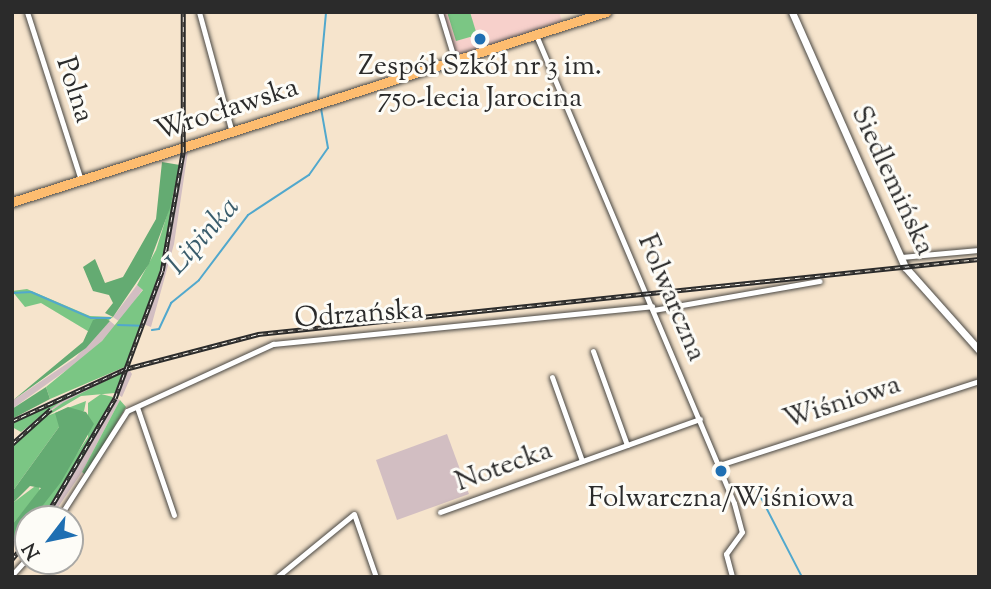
<!DOCTYPE html>
<meta charset="utf-8">
<style>
body{margin:0}
#map{position:relative;width:991px;height:589px;overflow:hidden;background:#f6e4cc;font-family:"Sorts Mill Goudy",serif}
div>[style]{position:absolute}
.built>*{inset:0;background:#f7d0cb}
.industrial>*{inset:0;background:#d2bec2}
.green>*{inset:0;background:#7bc684}
.forest>*{inset:0;background:#64ab72}
.stream>*{height:2px;margin:-1px;padding:0 1px;transform-origin:1px;border-radius:1px;background:#51a8cd}
.roads{filter:drop-shadow(0 0 2px #494743) drop-shadow(0 0 2px #494743)}
.minor>*{height:5px;margin:-2.5px;padding:0 2.5px;transform-origin:2.5px;border-radius:2.5px;background:#fff}
.tertiary>*{height:7px;margin:-3.5px;padding:0 3.5px;transform-origin:3.5px;border-radius:3.5px;background:#fff}
.primary>*{height:9px;margin:-4.5px;padding:0 4.5px;transform-origin:4.5px;border-radius:4.5px;background:#fdbc6f}
.rail>*{height:4.5px;margin-top:-2.25px;transform-origin:0;background:repeating-linear-gradient(90deg,#fdfcf7 0 5px,#2b2b2b 0 10px);box-sizing:border-box;border-block:2px solid #2b2b2b}
.dots>*{width:19px;height:19px;translate:-50% -50%;box-sizing:border-box;border:4px solid #fdfcf7;border-radius:50%}
span{translate:-50% -50%;white-space:nowrap;text-align:center;line-height:1.15;-webkit-text-stroke:6px #fdfcf7;paint-order:stroke}
.poi-label{font-size:28px;color:#2b2b2b}
.street-label{font-size:28px;color:#2b2b2b}
.water-label{font-size:30px;color:#3a5d6c;font-style:italic}
.frame{position:absolute;inset:0;border:14px solid #2b2b2b;pointer-events:none}
.north{position:absolute;left:14px;top:505px;width:70px;height:70px;box-sizing:border-box;background:#fdfcf7;border:2px solid #a9a8a5;border-radius:50%;rotate:238deg;font-size:19px;font-weight:700;line-height:28px;text-align:center;color:#2b2b2b}
.north::after{content:'';display:block;margin:auto;width:24px;height:32px;background:#1f6fb2;clip-path:polygon(50% 0,100% 100%,50% 72%,0 100%)}
</style>
<div id="map">
<div class="built">
<div style="clip-path:polygon(442px 12px,559px 12px,562px 21px,456px 57px)"></div>
</div>
<div class="industrial">
<div style="clip-path:polygon(188px 151px,174px 244px,151px 327px,143px 324px,166px 246px,181px 152px)"></div>
<div style="clip-path:polygon(137px 285px,143px 289px,120px 322px,113px 317px)"></div>
<div style="clip-path:polygon(110px 321px,116px 326px,92px 352px,12px 409px,12px 401px,75px 358px)"></div>
<div style="clip-path:polygon(127px 366px,132px 374px,122px 397px,115px 393px,124px 372px,53px 409px,12px 447px,27px 426px,68px 396px,12px 419px)"></div>
<div style="clip-path:polygon(113px 397px,120px 400px,82px 472px,50px 519px,41px 519px)"></div>
<div style="clip-path:polygon(447px 434px,469px 494px,397px 520px,376px 460px)"></div>
</div>
<div class="green">
<div style="clip-path:polygon(447px 12px,470px 12px,477px 35px,456px 41px)"></div>
<div style="clip-path:polygon(178px 180px,162px 265px,127px 366px,50px 399px,46px 387px,102px 341px,143px 290px,137px 285px,156px 250px)"></div>
<div style="clip-path:polygon(27px 289px,90px 316px,113px 317px,91px 333px,41px 303px,25px 307px,12px 291px)"></div>
<div style="clip-path:polygon(125px 371px,115px 393px,81px 396px,47px 416px,86px 401px,84px 411px,61px 413px,59px 427px,12px 492px,12px 447px,20px 438px,45px 415px,64px 402px)"></div>
<div style="clip-path:polygon(72px 393px,21px 432px,12px 427px,12px 424px)"></div>
<div style="clip-path:polygon(101px 394px,113px 397px,85px 452px,41px 519px,32px 519px,88px 437px,88px 403px)"></div>
<div style="clip-path:polygon(120px 400px,126px 407px,86px 475px,82px 472px)"></div>
<div style="clip-path:polygon(38px 484px,40px 491px,12px 525px,14px 502px)"></div>
</div>
<div class="forest">
<div style="clip-path:polygon(162px 162px,180px 165px,170px 208px,149px 264px,113px 317px,105px 313px,113px 303px,109px 295px,93px 291px,83px 267px,95px 259px,105px 283px,123px 277px,156px 219px)"></div>
<div style="clip-path:polygon(103px 317px,110px 321px,86px 348px,12px 401px,83px 342px,93px 320px)"></div>
<div style="clip-path:polygon(46px 387px,50px 399px,12px 419px,12px 409px)"></div>
<div style="clip-path:polygon(68px 407px,86px 412px,94px 424px,61px 482px,12px 545px,12px 525px,41px 488px,30px 486px,14px 502px,14px 512px,12px 492px,59px 427px,55px 413px)"></div>
</div>
<div class="stream">
<div style="left:318px;top:99px;width:87px;rotate:-84.7deg"></div>
<div style="left:12px;top:293px;width:19px;rotate:-3deg"></div>
<div style="left:31px;top:292px;width:65px;rotate:23.4deg"></div>
<div style="left:91px;top:318px;width:19px"></div>
<div style="left:118px;top:325px;width:23px;rotate:2deg"></div>
<div style="left:152px;top:330px;width:7px;rotate:-8deg"></div>
<div style="left:159px;top:329px;width:29px;rotate:-65deg"></div>
<div style="left:171px;top:303px;width:36px;rotate:-39deg"></div>
<div style="left:199px;top:280px;width:81px;rotate:-53deg"></div>
<div style="left:248px;top:215px;width:73px;rotate:-33.3deg"></div>
<div style="left:309px;top:175px;width:33px;rotate:-55deg"></div>
<div style="left:328px;top:148px;width:40px;rotate:-100deg"></div>
<div style="left:755px;top:486px;width:102px;rotate:62.7deg"></div>
</div>
<div class="roads">
<div class="minor">
<div style="left:27px;top:12px;width:176px;rotate:72.2deg"></div>
<div style="left:199px;top:12px;width:125px;rotate:74.7deg"></div>
<div style="left:440px;top:12px;width:51px;rotate:73deg"></div>
<div style="left:536px;top:35px;width:508px;rotate:67.07deg"></div>
<div style="left:734px;top:503px;width:30px;rotate:75deg"></div>
<div style="left:742px;top:532px;width:27px;rotate:126deg"></div>
<div style="left:726px;top:554px;width:24px;rotate:75deg"></div>
<div style="left:901px;top:257px;width:78px;rotate:-5.1deg"></div>
<div style="left:653px;top:310px;width:169px;rotate:-9.9deg"></div>
<div style="left:593px;top:351px;width:100px;rotate:70.1deg"></div>
<div style="left:552px;top:377px;width:89px;rotate:70.3deg"></div>
<div style="left:137px;top:407px;width:114px;rotate:71.1deg"></div>
<div style="left:719px;top:465px;width:273px;rotate:-17.9deg"></div>
<div style="left:440px;top:512px;width:276px;rotate:-19.7deg"></div>
<div style="left:58px;top:519px;width:128px;rotate:-57.4deg"></div>
<div style="left:127px;top:411px;width:161px;rotate:-24.7deg"></div>
<div style="left:273px;top:344px;width:381px;rotate:-5.7deg"></div>
<div style="left:12px;top:575px;width:24px;rotate:-48deg"></div>
<div style="left:277px;top:577px;width:99px;rotate:-39.3deg"></div>
<div style="left:354px;top:514px;width:67px;rotate:70.8deg"></div>
</div>
<div class="tertiary">
<div style="left:792px;top:12px;width:279px;rotate:66.1deg"></div>
<div style="left:905px;top:267px;width:111px;rotate:48.3deg"></div>
</div>
<div class="primary">
<div style="left:12px;top:202px;width:624px;rotate:-17.74deg"></div>
</div>
</div>
<div class="rail">
<div style="left:12px;top:421px;width:124px;rotate:-24.7deg"></div>
<div style="left:125px;top:369px;width:138px;rotate:-14.7deg"></div>
<div style="left:258px;top:334px;width:725px;rotate:-5.94deg"></div>
<div style="left:12px;top:444px;width:52px;rotate:-41.9deg"></div>
<div style="left:44px;top:519px;width:140px;rotate:-59.6deg"></div>
<div style="left:115px;top:398px;width:135px;rotate:-69.7deg"></div>
<div style="left:162px;top:271px;width:121px;rotate:-80deg"></div>
<div style="left:183px;top:152px;width:140px;rotate:-90deg"></div>
<div style="left:12px;top:559px;width:25px;rotate:-50deg"></div>
</div>
<div class="dots">
<div style="left:480px;top:39px;background:#1f6fb2"></div>
<div style="left:721px;top:471px;background:#1f6fb2"></div>
</div>
<div class="poi-label">
<span style="left:480px;top:83px">Zespół Szkół nr 3 im.<br>750-lecia Jarocina</span>
<span style="left:721px;top:499px">Folwarczna/Wiśniowa</span>
</div>
<div class="street-label">
<span style="left:74px;top:90px;rotate:72deg">Polna</span>
<span style="left:227px;top:110px;rotate:-18deg">Wrocławska</span>
<span style="left:892px;top:181px;rotate:65deg">Siedlemińska</span>
<span style="left:671px;top:298px;rotate:67deg">Folwarczna</span>
<span style="left:359px;top:315px;rotate:-4deg">Odrzańska</span>
<span style="left:842px;top:403px;rotate:-18deg">Wiśniowa</span>
<span style="left:504px;top:467px;rotate:-20deg">Notecka</span>
</div>
<div class="water-label">
<span style="left:204px;top:237px;rotate:-48deg">Lipinka</span>
</div>
<div class="frame"></div>
<div class="north">N</div>
</div>
